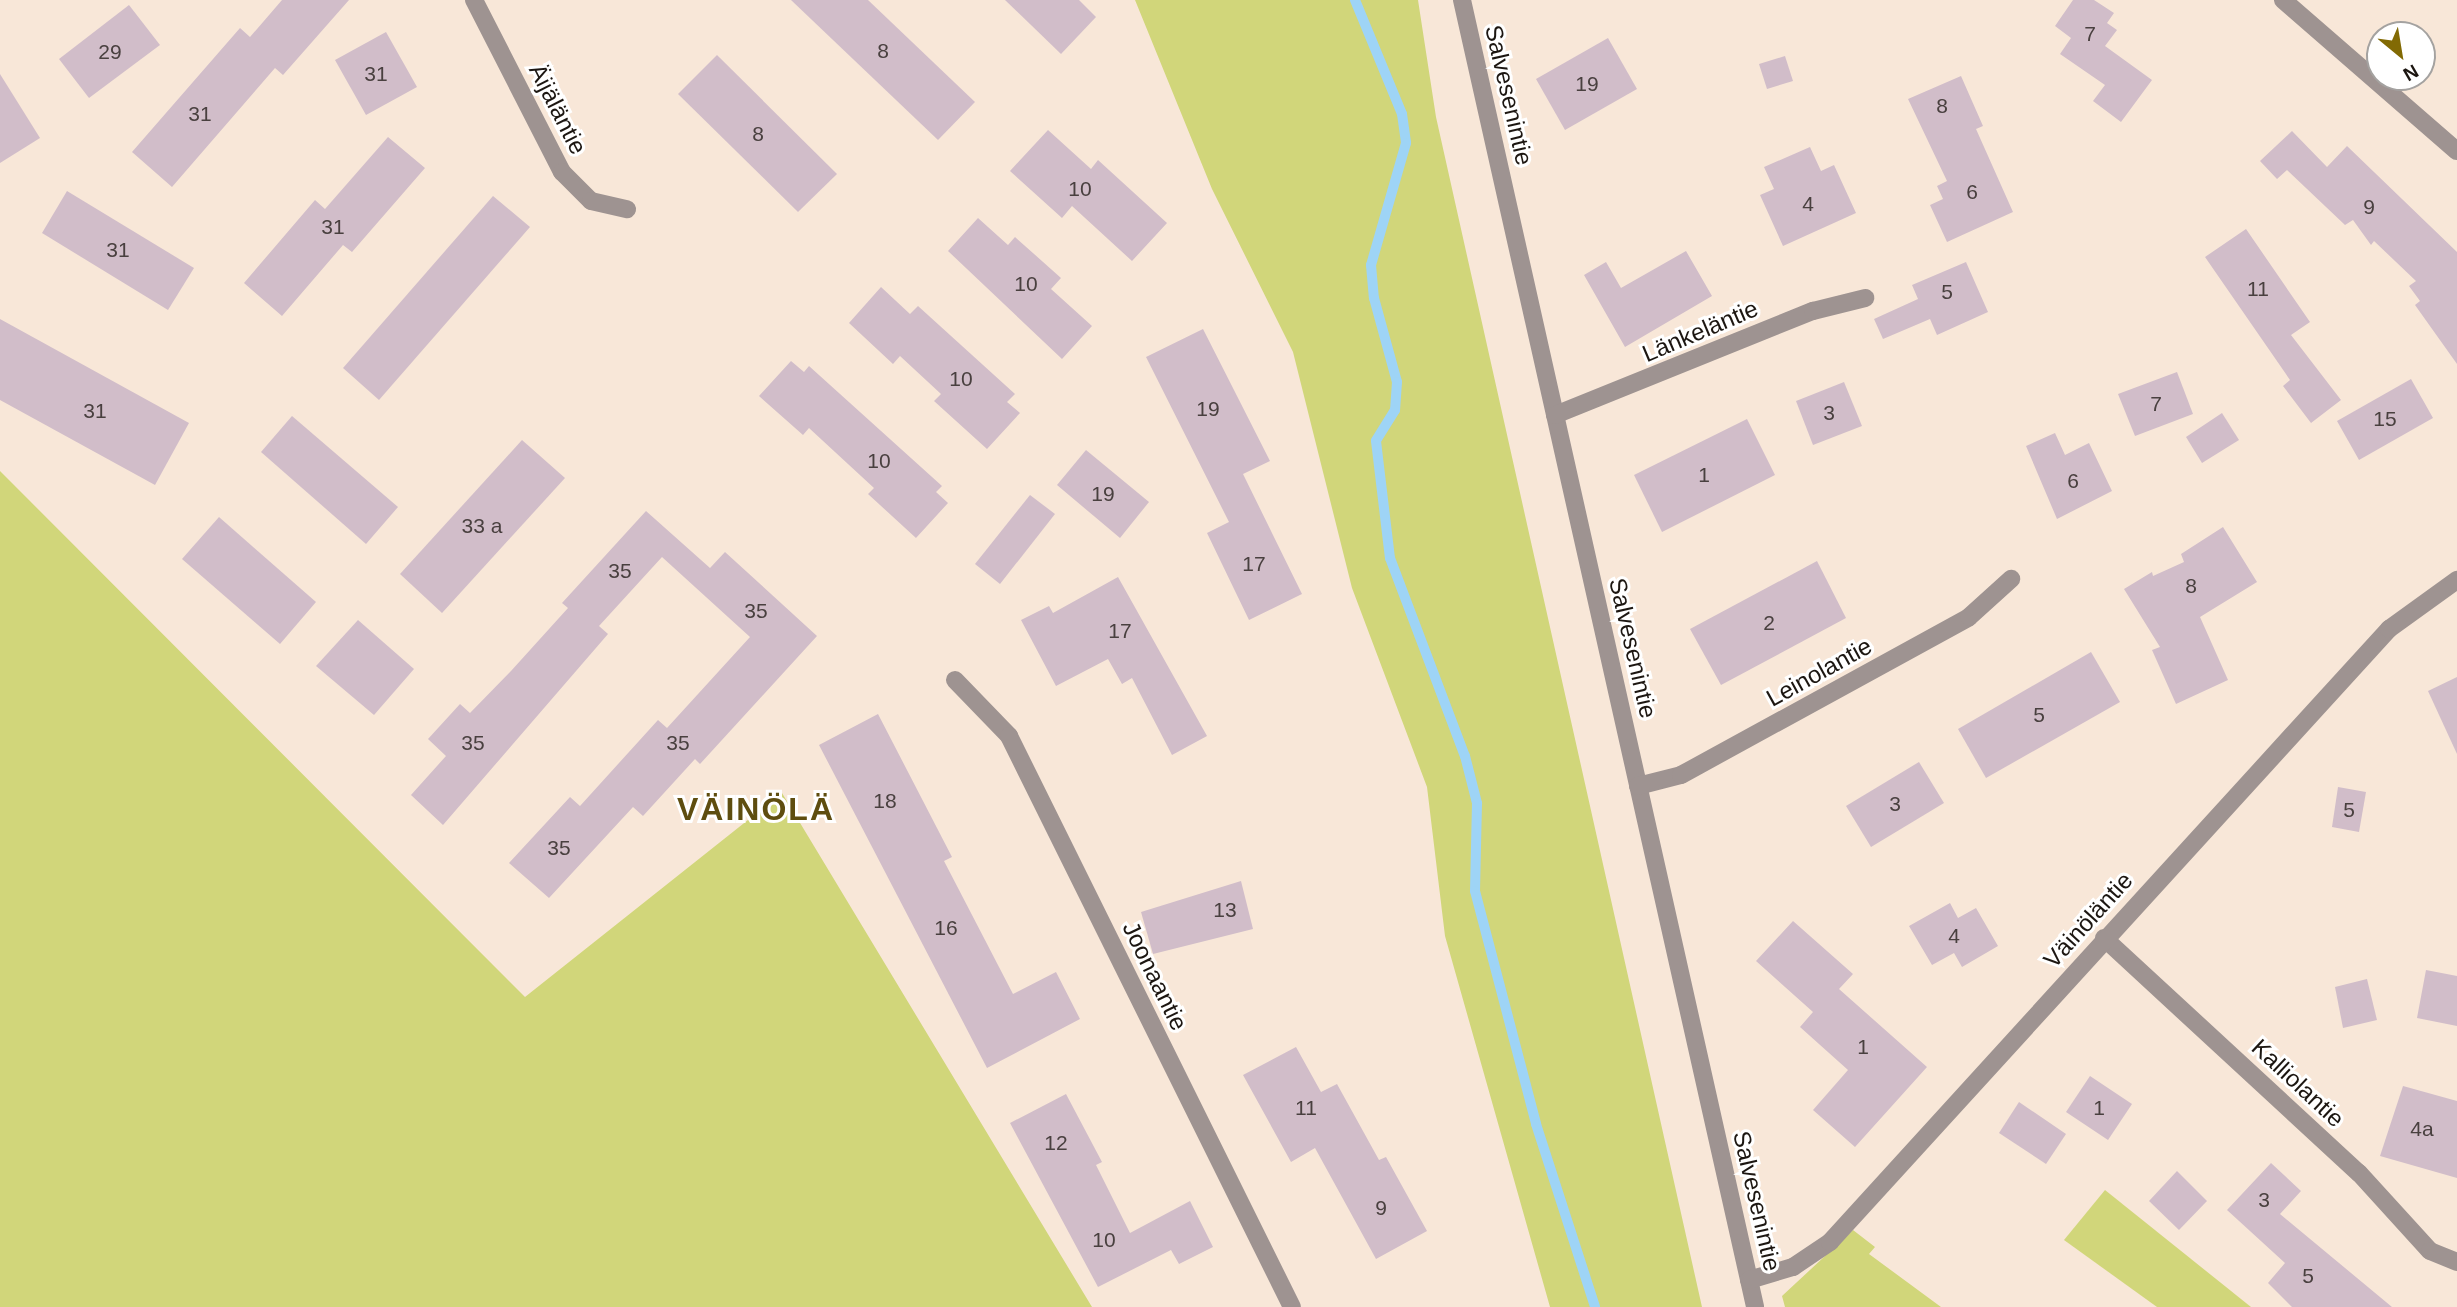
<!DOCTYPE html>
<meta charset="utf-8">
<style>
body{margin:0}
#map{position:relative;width:2457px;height:1307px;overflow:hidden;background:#f8e7d8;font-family:Arial,sans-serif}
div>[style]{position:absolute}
.green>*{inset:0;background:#d1d67a}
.stream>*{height:10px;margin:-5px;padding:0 5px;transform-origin:5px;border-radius:5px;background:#9ed4f6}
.building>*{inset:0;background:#d1bdc9}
.minor>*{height:18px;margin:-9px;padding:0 9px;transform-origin:9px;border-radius:9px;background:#9e9391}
span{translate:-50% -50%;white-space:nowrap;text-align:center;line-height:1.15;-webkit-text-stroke:6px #fff;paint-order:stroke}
.number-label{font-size:21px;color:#49403f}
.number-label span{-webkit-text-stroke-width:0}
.street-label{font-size:24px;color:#1c1611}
.district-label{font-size:32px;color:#5e4d0f;font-weight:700;letter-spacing:2px}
.north{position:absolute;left:2366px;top:21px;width:70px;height:70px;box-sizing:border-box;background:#fff;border:2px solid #a4a2a0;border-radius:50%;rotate:150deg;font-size:19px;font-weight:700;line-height:28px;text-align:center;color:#1c1611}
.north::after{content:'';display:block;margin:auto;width:24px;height:32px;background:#826a04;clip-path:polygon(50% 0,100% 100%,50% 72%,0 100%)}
</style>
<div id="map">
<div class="green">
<div style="clip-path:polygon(1135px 0,1418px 0,1436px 117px,1702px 1307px,1550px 1307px,1445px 936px,1427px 787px,1352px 588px,1293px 352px,1212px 189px)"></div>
<div style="clip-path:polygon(0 471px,525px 997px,782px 793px,1092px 1307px,0 1307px)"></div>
<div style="clip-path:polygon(2105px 1190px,2251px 1307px,2157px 1307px,2064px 1240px)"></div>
<div style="clip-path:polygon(1853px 1230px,1875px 1247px,1869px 1254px,1941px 1307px,1785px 1307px,1782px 1296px)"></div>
</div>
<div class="stream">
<div style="left:1355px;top:0;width:123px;rotate:67.6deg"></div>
<div style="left:1402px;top:114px;width:29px;rotate:82deg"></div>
<div style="left:1406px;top:143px;width:127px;rotate:106deg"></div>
<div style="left:1371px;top:265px;width:33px;rotate:85deg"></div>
<div style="left:1374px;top:298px;width:87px;rotate:74.7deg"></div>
<div style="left:1397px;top:382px;width:28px;rotate:94deg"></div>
<div style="left:1395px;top:410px;width:36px;rotate:122deg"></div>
<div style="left:1376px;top:441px;width:118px;rotate:83.2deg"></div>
<div style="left:1390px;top:558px;width:212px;rotate:69.3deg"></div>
<div style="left:1465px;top:756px;width:49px;rotate:75.7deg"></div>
<div style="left:1477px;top:803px;width:88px;rotate:91.3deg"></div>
<div style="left:1475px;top:891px;width:241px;rotate:75.3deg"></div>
<div style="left:1536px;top:1124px;width:192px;rotate:72.1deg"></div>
</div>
<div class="building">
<div style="clip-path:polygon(282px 0,349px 0,283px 75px,275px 68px,172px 187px,132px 152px,240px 28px,250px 37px)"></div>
<div style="clip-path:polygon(791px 0,868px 0,975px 102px,938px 140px)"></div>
<div style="clip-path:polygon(1005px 0,1079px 0,1096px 17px,1061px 54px)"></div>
<div style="clip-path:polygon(2073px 0,2094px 0,2114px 13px,2107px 23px,2117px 30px,2105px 46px,2152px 80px,2121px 122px,2093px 101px,2105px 85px,2060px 54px,2071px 38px,2055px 26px)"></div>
<div style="clip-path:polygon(129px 5px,160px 45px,89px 98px,59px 59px)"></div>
<div style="clip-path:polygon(386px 32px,417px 87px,366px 115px,335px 60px)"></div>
<div style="clip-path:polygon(1608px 38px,1637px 89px,1565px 130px,1536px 79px)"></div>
<div style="clip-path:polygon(717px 55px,837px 174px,798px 212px,678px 94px)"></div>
<div style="clip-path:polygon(1785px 56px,1793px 81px,1767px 89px,1759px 64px)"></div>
<div style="clip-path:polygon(0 74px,40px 138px,0 163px)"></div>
<div style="clip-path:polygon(1961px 76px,1983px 126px,1976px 129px,2013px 212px,1947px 242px,1930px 205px,1943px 199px,1937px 186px,1947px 181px,1908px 99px)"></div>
<div style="clip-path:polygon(1048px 130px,1091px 169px,1098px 160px,1167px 223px,1132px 261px,1072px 206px,1062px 218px,1010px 171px)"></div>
<div style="clip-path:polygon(2292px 131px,2327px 167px,2347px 146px,2457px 252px,2457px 364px,2415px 305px,2420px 301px,2409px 286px,2416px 281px,2374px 241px,2371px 245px,2353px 220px,2345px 225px,2287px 170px,2277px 179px,2260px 161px)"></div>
<div style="clip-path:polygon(388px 137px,425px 168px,352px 252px,343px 245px,282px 316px,244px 283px,315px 200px,325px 209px)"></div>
<div style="clip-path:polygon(1810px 147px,1821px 171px,1834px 165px,1856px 213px,1783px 246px,1760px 195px,1774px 189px,1764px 167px)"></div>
<div style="clip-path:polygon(67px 191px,194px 268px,168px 310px,42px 233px)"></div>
<div style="clip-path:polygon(493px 196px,530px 227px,379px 400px,343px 368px)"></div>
<div style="clip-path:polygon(978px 218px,1008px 245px,1015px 237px,1061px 278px,1051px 289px,1092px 326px,1062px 359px,948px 251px)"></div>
<div style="clip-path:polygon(2246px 229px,2310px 322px,2291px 335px,2341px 400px,2311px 423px,2283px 386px,2290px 380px,2205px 257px)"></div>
<div style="clip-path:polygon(1686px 251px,1712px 296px,1625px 347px,1584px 275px,1606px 262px,1621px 288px)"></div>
<div style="clip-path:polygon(1966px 262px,1988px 312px,1937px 335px,1930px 319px,1883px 339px,1874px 319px,1918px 299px,1912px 285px)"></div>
<div style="clip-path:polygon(881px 287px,910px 314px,918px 306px,1015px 394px,1007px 402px,1020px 413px,987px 449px,934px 401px,941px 394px,900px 356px,893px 364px,849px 323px)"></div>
<div style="clip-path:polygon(0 319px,189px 423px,155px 485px,0 400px)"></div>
<div style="clip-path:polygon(1203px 329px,1270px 461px,1243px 474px,1302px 594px,1249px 620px,1207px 533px,1229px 522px,1146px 357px)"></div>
<div style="clip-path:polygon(791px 361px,804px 372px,809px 366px,942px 486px,936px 492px,948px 503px,916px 538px,868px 494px,874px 488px,809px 428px,803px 435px,759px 396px)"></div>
<div style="clip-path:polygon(2177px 372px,2193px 414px,2135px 436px,2118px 394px)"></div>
<div style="clip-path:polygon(2411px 379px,2433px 418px,2359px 460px,2337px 421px)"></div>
<div style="clip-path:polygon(1844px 382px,1862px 426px,1813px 445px,1796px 401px)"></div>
<div style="clip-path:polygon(2222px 413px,2239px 440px,2202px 463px,2186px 437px)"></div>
<div style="clip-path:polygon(292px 416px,398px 507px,366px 544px,261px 452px)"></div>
<div style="clip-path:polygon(1747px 419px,1775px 475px,1662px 532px,1634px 475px)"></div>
<div style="clip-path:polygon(2055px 433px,2065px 455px,2089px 443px,2112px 491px,2057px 519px,2026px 446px)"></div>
<div style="clip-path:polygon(522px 440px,565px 478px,442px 613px,400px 574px)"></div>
<div style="clip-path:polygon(1086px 450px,1149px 502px,1120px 538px,1057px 485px)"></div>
<div style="clip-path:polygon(1030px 495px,1055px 514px,1000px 584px,975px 564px)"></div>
<div style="clip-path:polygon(646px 511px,710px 568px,725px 552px,817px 636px,700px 764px,695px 759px,643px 816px,633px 807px,549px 898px,509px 863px,570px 797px,580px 806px,658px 720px,667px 728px,750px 637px,662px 557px,599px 626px,608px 634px,443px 825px,411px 795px,446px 756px,428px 739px,460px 704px,470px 713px,511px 671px,568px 608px,562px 603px)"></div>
<div style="clip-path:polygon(219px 517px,316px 602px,280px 644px,182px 559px)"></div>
<div style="clip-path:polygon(2223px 527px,2257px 582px,2200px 617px,2228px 680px,2176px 704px,2152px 650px,2160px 647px,2124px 589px,2152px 572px,2153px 576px,2184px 562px,2181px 554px)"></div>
<div style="clip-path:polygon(1817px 561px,1846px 618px,1721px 685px,1690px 629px)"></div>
<div style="clip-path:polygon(1118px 577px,1207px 736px,1172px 755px,1132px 678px,1122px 684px,1108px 659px,1056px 686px,1021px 620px,1049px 606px,1053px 613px)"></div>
<div style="clip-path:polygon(358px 620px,414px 669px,374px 715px,316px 666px)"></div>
<div style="clip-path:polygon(2091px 652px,2120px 702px,1986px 778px,1958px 729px)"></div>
<div style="clip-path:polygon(2457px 677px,2457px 754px,2428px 691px)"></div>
<div style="clip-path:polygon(878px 714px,952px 857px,944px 861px,1013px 994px,1056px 972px,1080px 1019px,987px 1068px,819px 745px)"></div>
<div style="clip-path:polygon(1919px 762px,1944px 803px,1871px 847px,1846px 806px)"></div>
<div style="clip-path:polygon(2338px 787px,2366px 792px,2359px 832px,2332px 827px)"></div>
<div style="clip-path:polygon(1241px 881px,1253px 929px,1153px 954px,1141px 912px)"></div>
<div style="clip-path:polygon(1950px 903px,1958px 918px,1976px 908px,1998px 946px,1962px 967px,1954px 953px,1932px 965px,1909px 926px)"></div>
<div style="clip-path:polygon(1793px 921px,1853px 974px,1839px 989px,1927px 1067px,1855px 1147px,1813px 1110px,1848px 1070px,1800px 1027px,1813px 1012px,1756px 961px)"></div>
<div style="clip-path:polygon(2426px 970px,2457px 976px,2457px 1026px,2417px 1018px)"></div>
<div style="clip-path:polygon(2367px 979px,2377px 1020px,2343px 1028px,2335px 987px)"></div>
<div style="clip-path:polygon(1296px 1047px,1321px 1092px,1337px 1084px,1379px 1160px,1386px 1157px,1427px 1231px,1376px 1259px,1315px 1148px,1291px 1162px,1243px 1075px)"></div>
<div style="clip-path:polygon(2090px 1076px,2132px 1104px,2108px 1140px,2066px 1112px)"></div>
<div style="clip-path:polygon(2403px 1086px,2457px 1101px,2457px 1178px,2380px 1156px)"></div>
<div style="clip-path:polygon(1066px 1094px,1102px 1162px,1096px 1165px,1130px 1233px,1190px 1201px,1213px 1247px,1179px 1264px,1171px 1250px,1098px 1287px,1010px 1123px)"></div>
<div style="clip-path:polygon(2019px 1102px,2066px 1134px,2046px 1164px,1999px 1133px)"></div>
<div style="clip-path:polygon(2271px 1163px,2301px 1191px,2280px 1214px,2392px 1307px,2292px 1307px,2268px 1283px,2285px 1263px,2227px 1210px)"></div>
<div style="clip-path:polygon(2177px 1171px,2207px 1201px,2179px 1230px,2149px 1201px)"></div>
</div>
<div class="minor">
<div style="left:474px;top:0;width:193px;rotate:62.9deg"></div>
<div style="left:562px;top:172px;width:41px;rotate:45deg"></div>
<div style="left:591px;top:201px;width:37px;rotate:13deg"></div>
<div style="left:1462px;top:0;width:1339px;rotate:77.36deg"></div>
<div style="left:2283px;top:0;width:230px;rotate:41deg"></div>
<div style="left:1555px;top:415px;width:278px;rotate:-22deg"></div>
<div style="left:1813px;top:311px;width:54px;rotate:-14deg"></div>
<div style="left:955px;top:680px;width:78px;rotate:46deg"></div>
<div style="left:1009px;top:736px;width:637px;rotate:63.64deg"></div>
<div style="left:1638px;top:786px;width:44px;rotate:-14.3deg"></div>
<div style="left:1681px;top:775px;width:328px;rotate:-28.7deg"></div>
<div style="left:1969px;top:617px;width:57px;rotate:-42.1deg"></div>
<div style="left:2104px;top:938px;width:347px;rotate:42.7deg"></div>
<div style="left:2359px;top:1173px;width:105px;rotate:47.7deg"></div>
<div style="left:2430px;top:1251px;width:29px;rotate:22deg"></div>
<div style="left:1749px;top:1280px;width:46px;rotate:-16.5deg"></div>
<div style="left:1793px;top:1267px;width:45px;rotate:-34deg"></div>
<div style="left:1830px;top:1242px;width:830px;rotate:-47.64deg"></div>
<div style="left:2389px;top:629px;width:84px;rotate:-35.8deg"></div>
</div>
<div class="number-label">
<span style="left:2090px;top:34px">7</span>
<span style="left:883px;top:51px">8</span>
<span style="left:110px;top:52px">29</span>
<span style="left:376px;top:74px">31</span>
<span style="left:1587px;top:84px">19</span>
<span style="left:1942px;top:106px">8</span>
<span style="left:200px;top:114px">31</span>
<span style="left:758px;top:134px">8</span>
<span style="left:1080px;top:189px">10</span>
<span style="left:1972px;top:192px">6</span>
<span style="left:1808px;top:204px">4</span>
<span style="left:2369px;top:207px">9</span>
<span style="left:333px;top:227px">31</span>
<span style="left:118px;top:250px">31</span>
<span style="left:1026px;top:284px">10</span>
<span style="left:2258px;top:289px">11</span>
<span style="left:1947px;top:292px">5</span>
<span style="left:961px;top:379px">10</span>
<span style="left:2156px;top:404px">7</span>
<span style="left:1208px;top:409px">19</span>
<span style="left:95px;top:411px">31</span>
<span style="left:1829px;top:413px">3</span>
<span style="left:2385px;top:419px">15</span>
<span style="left:879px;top:461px">10</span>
<span style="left:1704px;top:475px">1</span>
<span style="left:2073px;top:481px">6</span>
<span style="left:1103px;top:494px">19</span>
<span style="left:482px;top:526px">33 a</span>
<span style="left:1254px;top:564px">17</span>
<span style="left:620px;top:571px">35</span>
<span style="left:2191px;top:586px">8</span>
<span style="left:756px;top:611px">35</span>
<span style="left:1769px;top:623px">2</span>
<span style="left:1120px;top:631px">17</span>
<span style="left:2039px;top:715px">5</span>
<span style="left:473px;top:743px">35</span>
<span style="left:678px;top:743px">35</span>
<span style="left:885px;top:801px">18</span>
<span style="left:1895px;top:804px">3</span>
<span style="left:2349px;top:810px">5</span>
<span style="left:559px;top:848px">35</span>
<span style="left:1225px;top:910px">13</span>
<span style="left:946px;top:928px">16</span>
<span style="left:1954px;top:936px">4</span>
<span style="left:1863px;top:1047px">1</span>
<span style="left:1306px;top:1108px">11</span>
<span style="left:2099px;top:1108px">1</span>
<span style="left:2422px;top:1129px">4a</span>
<span style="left:1056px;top:1143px">12</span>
<span style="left:2264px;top:1200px">3</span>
<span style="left:1381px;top:1208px">9</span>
<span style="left:1104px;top:1240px">10</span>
<span style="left:2308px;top:1276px">5</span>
</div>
<div class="street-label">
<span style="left:1509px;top:95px;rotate:77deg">Salvesenintie</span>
<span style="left:558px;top:109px;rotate:63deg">Äijäläntie</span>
<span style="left:1700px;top:331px;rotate:-23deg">Länkeläntie</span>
<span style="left:1633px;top:648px;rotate:77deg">Salvesenintie</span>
<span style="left:1819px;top:672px;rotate:-29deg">Leinolantie</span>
<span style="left:2088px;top:920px;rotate:-48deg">Väinöläntie</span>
<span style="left:1155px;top:976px;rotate:64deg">Joonaantie</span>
<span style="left:2298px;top:1083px;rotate:43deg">Kalliolantie</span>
<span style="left:1757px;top:1201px;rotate:77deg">Salvesenintie</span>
</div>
<div class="district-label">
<span style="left:756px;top:809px">VÄINÖLÄ</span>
</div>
<div class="north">N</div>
</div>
